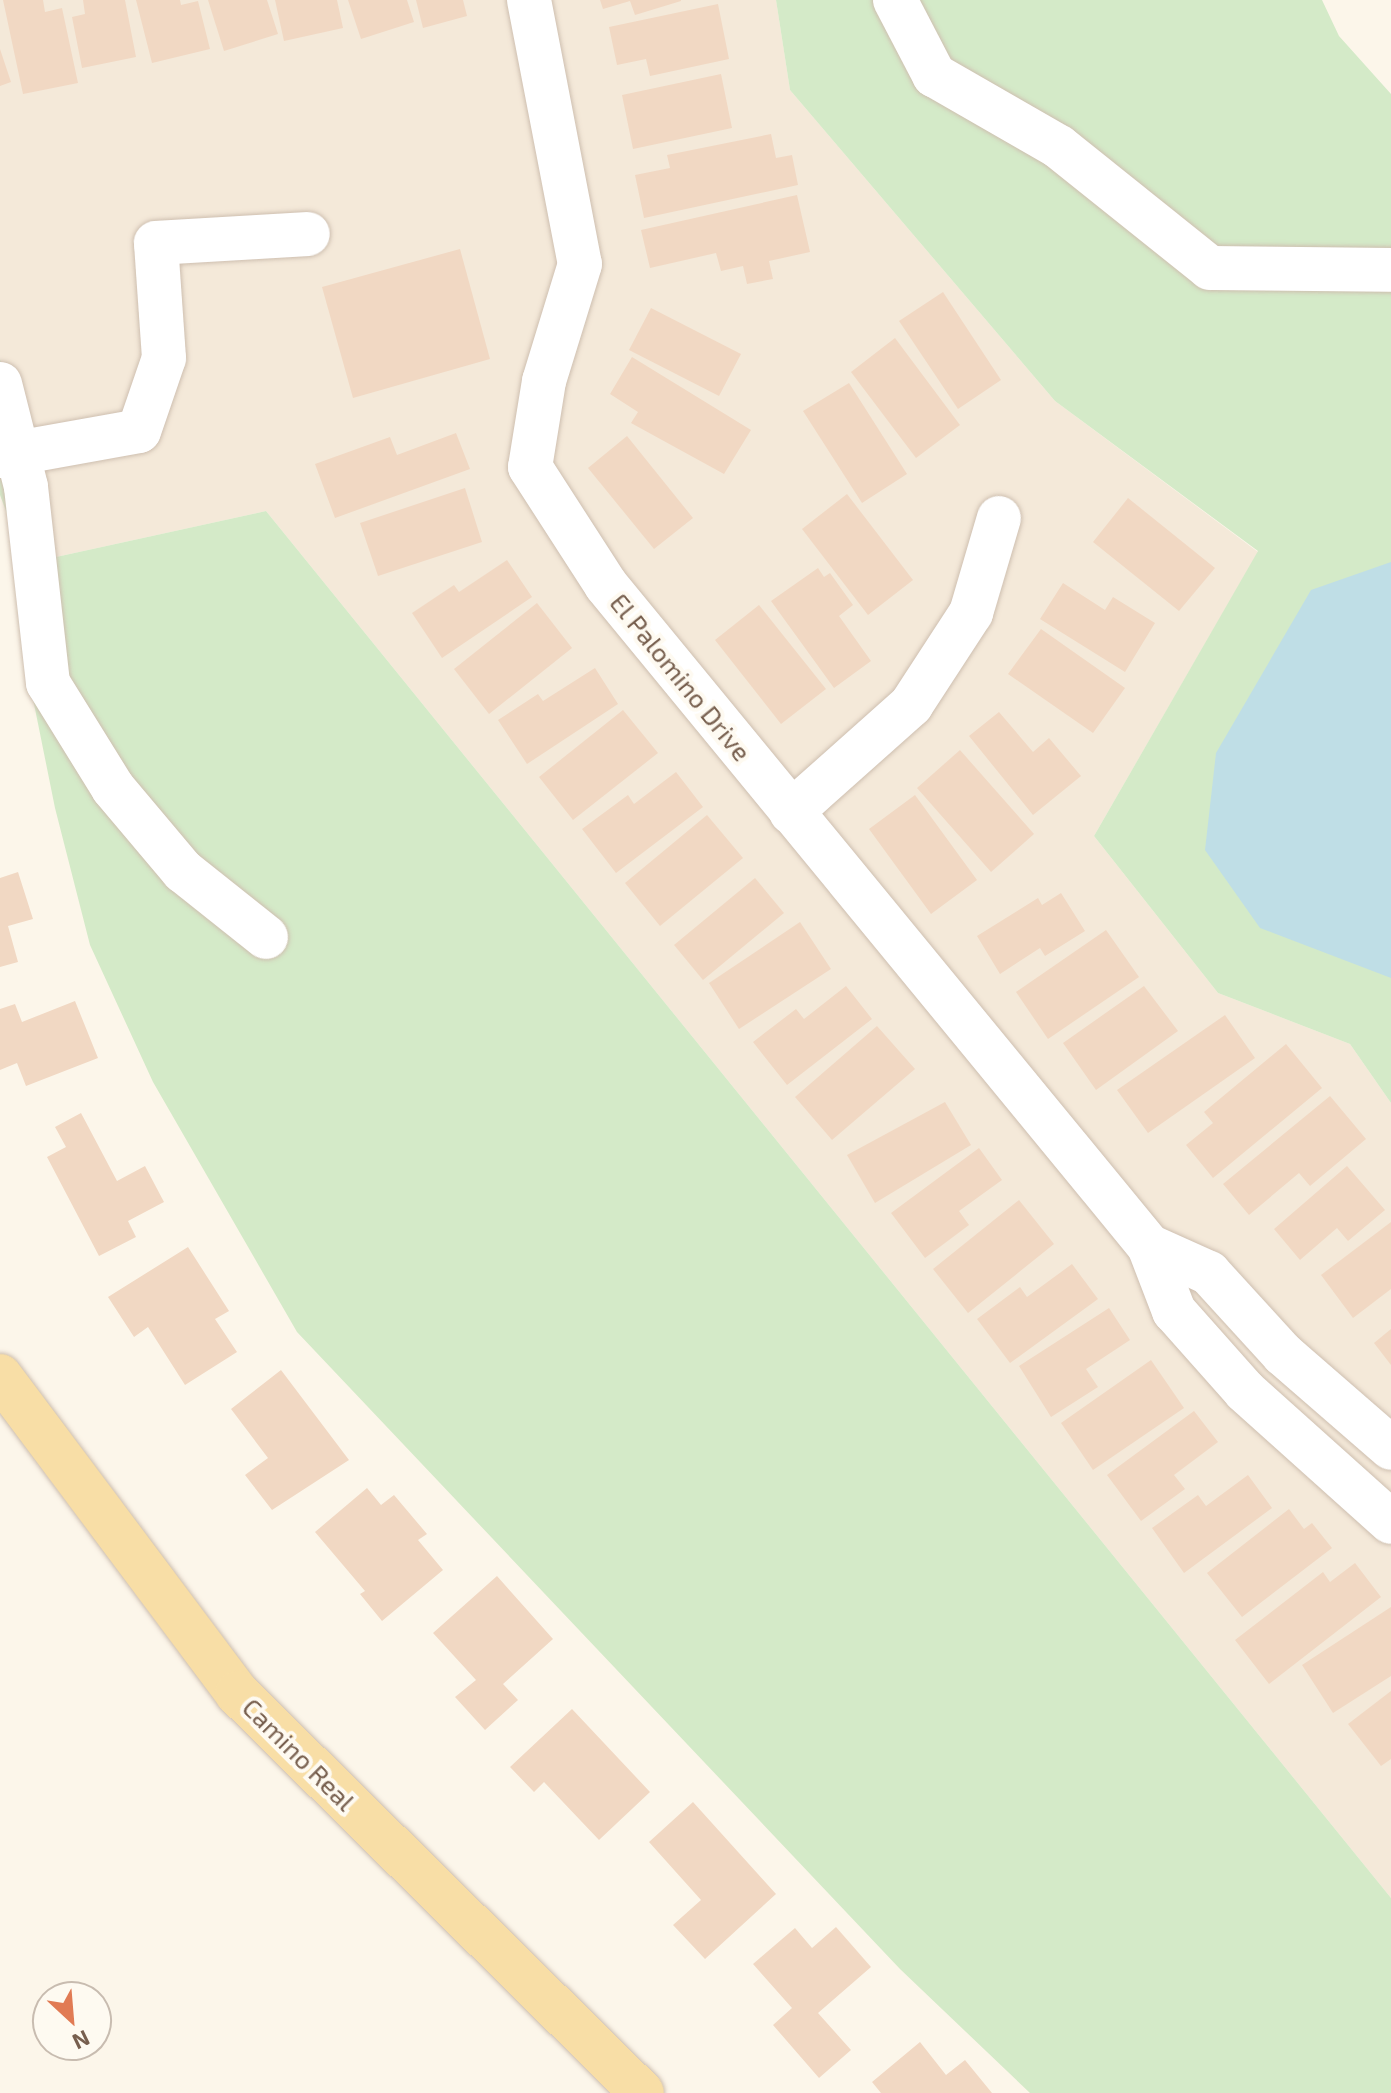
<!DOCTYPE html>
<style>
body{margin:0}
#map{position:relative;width:1391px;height:2093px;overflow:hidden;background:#fcf6ea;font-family:"Exo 2",sans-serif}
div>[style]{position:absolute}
.residential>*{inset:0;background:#f4e9d9}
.green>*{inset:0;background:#d4eac8}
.water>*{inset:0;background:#bfdee6}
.building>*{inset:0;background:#f1d8c3}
.roads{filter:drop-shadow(0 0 2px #cebfb0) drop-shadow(0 0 2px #cebfb0)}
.minor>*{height:44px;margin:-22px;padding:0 22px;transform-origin:22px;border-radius:22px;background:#fff}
.major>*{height:44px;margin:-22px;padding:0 22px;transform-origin:22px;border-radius:22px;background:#f8dea6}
span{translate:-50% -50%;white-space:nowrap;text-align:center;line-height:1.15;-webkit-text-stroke:8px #fefaf1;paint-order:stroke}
.street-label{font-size:26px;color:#775f4e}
.north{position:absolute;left:32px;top:1981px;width:80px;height:80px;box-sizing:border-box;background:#fefaf1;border:2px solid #c8bcb0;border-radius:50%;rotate:154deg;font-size:22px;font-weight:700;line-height:32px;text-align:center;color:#775f4e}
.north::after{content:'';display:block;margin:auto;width:28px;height:36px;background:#e17b54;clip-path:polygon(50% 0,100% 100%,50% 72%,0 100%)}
</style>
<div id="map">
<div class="residential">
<div style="clip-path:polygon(0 0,776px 0,790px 90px,1055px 401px,1258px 552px,1094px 836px,1218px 993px,1350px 1044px,1391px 1103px,1391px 1898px,266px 511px,47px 559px,16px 404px,0 359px)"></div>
</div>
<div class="green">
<div style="clip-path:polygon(776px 0,1322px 0,1339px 36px,1391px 94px,1391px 1103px,1350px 1044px,1218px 993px,1094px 836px,1258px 551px,1055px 401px,790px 90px)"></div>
<div style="clip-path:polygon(0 359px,16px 404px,47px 559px,266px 511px,1391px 1898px,1391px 2093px,1030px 2093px,900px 1969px,297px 1332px,153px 1082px,90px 945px,55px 808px,28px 674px,9px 519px,0 495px)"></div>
</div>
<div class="water">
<div style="clip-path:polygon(1391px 562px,1391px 978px,1260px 928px,1205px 850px,1216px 753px,1311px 590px)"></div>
</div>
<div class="building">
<div style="clip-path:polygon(3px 0,43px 0,45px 12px,62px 8px,78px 83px,23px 94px)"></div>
<div style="clip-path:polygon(83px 0,125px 0,136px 57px,82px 68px,72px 17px,85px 14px)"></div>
<div style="clip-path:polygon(136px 0,180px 0,181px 5px,198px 1px,210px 49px,152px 63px)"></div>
<div style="clip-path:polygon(208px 0,267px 0,278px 34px,224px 51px)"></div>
<div style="clip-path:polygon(275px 0,337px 0,343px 28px,284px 41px)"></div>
<div style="clip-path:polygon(348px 0,407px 0,414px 22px,361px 39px)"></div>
<div style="clip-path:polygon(416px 0,463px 0,467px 16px,423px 28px)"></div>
<div style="clip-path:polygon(600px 0,681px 0,681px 1px,635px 15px,630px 1px,603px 9px)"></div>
<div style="clip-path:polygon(718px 4px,729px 59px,650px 76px,646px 59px,617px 65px,609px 27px)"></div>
<div style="clip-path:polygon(0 49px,11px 82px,0 86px)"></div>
<div style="clip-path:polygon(721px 74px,732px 128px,633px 149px,622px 95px)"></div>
<div style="clip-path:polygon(771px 134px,776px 158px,792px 155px,798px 185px,644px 218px,635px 175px,670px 168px,667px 155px)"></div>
<div style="clip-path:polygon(797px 195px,810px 252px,769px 261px,773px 279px,747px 284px,743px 266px,721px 271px,716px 253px,650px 268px,641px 230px)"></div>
<div style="clip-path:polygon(460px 249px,490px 359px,353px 398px,322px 287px)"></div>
<div style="clip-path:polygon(943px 292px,1001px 380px,958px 409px,899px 321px)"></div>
<div style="clip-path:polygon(651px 308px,741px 354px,719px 396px,629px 350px)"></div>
<div style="clip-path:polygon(895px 338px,960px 425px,916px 458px,851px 372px)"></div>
<div style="clip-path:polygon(632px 357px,751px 430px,724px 474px,631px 423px,638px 412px,610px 394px)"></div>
<div style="clip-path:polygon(849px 383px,907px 474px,862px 503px,803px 411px)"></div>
<div style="clip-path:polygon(456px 433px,470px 469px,335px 518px,315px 464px,390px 437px,397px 455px)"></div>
<div style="clip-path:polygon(627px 436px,693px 518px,654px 549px,588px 468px)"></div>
<div style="clip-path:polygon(465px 488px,482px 542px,378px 576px,360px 523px)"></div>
<div style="clip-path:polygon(847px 494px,913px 580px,868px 615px,802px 529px)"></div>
<div style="clip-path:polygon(1128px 498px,1215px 568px,1179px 611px,1093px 542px)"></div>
<div style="clip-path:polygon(507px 560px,532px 597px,442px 658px,412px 613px,454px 585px,459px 592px)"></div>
<div style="clip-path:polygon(818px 568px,824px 577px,830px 573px,853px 605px,839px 616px,871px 661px,834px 688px,771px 601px)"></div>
<div style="clip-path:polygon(1063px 583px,1105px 610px,1113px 597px,1155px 623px,1125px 672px,1040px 619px)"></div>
<div style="clip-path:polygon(537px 603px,572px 648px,489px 714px,454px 669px)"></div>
<div style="clip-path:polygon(759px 605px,826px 689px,781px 724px,715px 640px)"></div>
<div style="clip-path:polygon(1041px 629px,1125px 688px,1093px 733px,1008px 674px)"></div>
<div style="clip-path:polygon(595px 668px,618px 704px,527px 764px,498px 720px,538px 694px,543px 701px)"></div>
<div style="clip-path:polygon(623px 710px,658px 753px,573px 820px,539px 777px)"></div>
<div style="clip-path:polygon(999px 712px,1033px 752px,1049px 738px,1081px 776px,1033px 815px,969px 736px)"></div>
<div style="clip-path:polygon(960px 750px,1034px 834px,991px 872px,917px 788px)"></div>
<div style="clip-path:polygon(676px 772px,703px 807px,616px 873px,582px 829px,628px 795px,634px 804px)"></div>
<div style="clip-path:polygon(915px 795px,977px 880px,931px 914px,869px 829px)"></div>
<div style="clip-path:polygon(707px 815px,743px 858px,660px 926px,625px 883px)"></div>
<div style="clip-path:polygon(18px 872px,33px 919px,8px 926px,18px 962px,0 967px,0 878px)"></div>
<div style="clip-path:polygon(755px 878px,784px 913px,703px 980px,674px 945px)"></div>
<div style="clip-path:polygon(1061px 893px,1085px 931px,1045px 956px,1040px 948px,1000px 974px,977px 936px,1038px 898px,1042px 905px)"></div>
<div style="clip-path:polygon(800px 922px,831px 969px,739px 1029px,709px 983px)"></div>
<div style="clip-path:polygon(1106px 930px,1139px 977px,1048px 1039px,1016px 992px)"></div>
<div style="clip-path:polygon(846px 986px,872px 1019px,787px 1085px,753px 1042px,796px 1009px,804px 1019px)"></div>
<div style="clip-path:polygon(1144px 986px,1178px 1031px,1096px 1090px,1063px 1043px)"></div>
<div style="clip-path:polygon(75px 1001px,98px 1058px,26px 1086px,17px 1063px,0 1070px,0 1009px,15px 1004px,22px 1022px)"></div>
<div style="clip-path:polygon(1225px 1015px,1255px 1058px,1148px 1133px,1117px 1090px)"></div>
<div style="clip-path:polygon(877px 1026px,915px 1069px,832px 1140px,795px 1097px)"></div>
<div style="clip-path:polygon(1286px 1044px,1322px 1088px,1213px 1178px,1186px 1145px,1213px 1123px,1204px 1112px)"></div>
<div style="clip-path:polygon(1330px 1096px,1366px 1139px,1310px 1186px,1299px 1173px,1249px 1215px,1223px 1184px)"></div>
<div style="clip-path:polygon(945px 1102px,971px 1145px,875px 1203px,847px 1155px)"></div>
<div style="clip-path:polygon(81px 1113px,117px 1181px,145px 1166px,164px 1202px,128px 1221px,136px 1237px,99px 1256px,47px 1157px,66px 1147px,55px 1127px)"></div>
<div style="clip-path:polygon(979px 1148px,1002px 1180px,959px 1211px,969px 1225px,925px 1258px,891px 1213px)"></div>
<div style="clip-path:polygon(1347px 1166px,1385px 1210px,1348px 1241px,1337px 1228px,1300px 1260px,1274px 1229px)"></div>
<div style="clip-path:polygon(1019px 1200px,1054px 1244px,968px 1313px,933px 1269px)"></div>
<div style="clip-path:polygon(1391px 1222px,1391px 1289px,1353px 1318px,1321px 1275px)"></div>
<div style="clip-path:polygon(188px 1247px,229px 1311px,215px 1319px,237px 1352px,185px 1385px,148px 1327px,134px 1337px,108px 1297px)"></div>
<div style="clip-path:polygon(1072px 1264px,1098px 1299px,1010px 1363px,977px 1319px,1020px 1287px,1027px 1297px)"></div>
<div style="clip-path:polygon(1109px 1308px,1130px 1340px,1086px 1369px,1098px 1387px,1051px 1417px,1019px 1366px)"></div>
<div style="clip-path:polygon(1391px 1329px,1391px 1365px,1374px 1343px)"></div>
<div style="clip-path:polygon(1151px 1360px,1184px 1408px,1093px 1470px,1061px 1423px)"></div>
<div style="clip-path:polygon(281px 1370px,349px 1460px,272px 1510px,245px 1475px,268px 1458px,231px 1409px)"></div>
<div style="clip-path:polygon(1194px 1411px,1218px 1442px,1174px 1475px,1185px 1489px,1141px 1521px,1107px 1475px)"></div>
<div style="clip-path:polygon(1248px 1475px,1272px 1508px,1184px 1573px,1152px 1528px,1198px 1495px,1206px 1506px)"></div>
<div style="clip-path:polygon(367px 1488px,381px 1505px,394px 1495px,427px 1534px,418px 1540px,443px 1570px,382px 1621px,360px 1594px,365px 1591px,315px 1532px)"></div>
<div style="clip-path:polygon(1289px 1509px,1304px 1529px,1312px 1523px,1332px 1548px,1242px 1617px,1207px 1573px)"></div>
<div style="clip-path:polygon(1355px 1563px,1381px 1597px,1269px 1684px,1235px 1640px,1323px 1572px,1330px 1582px)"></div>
<div style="clip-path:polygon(497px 1576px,553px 1639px,503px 1684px,518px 1700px,485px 1730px,455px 1697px,476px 1680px,433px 1633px)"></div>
<div style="clip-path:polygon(1391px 1607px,1391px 1676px,1333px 1713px,1302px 1665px)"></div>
<div style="clip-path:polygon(1391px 1691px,1391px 1759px,1381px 1766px,1348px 1724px)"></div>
<div style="clip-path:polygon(572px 1709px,650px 1792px,599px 1840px,544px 1782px,534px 1792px,510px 1767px)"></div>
<div style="clip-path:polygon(693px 1802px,776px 1894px,705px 1959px,673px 1925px,701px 1900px,649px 1842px)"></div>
<div style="clip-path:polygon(836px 1927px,871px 1967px,818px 2013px,851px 2050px,819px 2078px,773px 2025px,792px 2008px,753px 1964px,795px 1928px,812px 1948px)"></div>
<div style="clip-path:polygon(920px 2042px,946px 2075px,965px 2060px,992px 2093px,881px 2093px,872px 2082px)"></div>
</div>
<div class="roads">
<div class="minor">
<div style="left:529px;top:0;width:269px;rotate:79.1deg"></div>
<div style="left:580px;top:264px;width:122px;rotate:107.1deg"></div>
<div style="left:544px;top:381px;width:87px;rotate:99.2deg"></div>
<div style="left:530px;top:467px;width:140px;rotate:57.2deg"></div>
<div style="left:606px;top:585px;width:855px;rotate:50.6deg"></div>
<div style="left:1149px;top:1246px;width:70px;rotate:69deg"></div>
<div style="left:1174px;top:1311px;width:107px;rotate:48.4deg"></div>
<div style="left:1245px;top:1391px;width:196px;rotate:41.9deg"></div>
<div style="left:895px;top:0;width:85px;rotate:62.5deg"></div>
<div style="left:934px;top:75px;width:144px;rotate:29.9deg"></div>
<div style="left:1059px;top:147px;width:193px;rotate:38.7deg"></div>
<div style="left:1210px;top:268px;width:181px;rotate:0.6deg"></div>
<div style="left:0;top:384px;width:106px;rotate:75.8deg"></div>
<div style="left:26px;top:487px;width:197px;rotate:83.6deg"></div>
<div style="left:48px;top:683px;width:123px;rotate:58.2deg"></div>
<div style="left:113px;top:788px;width:109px;rotate:49.9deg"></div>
<div style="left:183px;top:871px;width:106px;rotate:38.5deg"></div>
<div style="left:0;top:456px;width:141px;rotate:-10.2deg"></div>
<div style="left:139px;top:431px;width:77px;rotate:-71.1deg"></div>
<div style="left:164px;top:358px;width:115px;rotate:-94deg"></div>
<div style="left:156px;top:243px;width:152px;rotate:-3.4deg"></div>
<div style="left:791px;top:812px;width:161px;rotate:-41.7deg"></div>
<div style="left:911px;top:705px;width:110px;rotate:-56.9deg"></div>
<div style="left:971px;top:613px;width:99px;rotate:-73.6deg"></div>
<div style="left:1149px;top:1246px;width:66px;rotate:24.2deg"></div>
<div style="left:1209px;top:1273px;width:110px;rotate:47.6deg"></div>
<div style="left:1283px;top:1354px;width:143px;rotate:41deg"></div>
</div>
<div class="major">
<div style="left:0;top:1376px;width:396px;rotate:53.2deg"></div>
<div style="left:237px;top:1693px;width:569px;rotate:44.64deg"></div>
</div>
</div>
<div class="street-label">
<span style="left:681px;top:677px;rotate:51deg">El Palomino Drive</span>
<span style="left:299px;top:1754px;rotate:45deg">Camino Real</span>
</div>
<div class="north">N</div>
</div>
